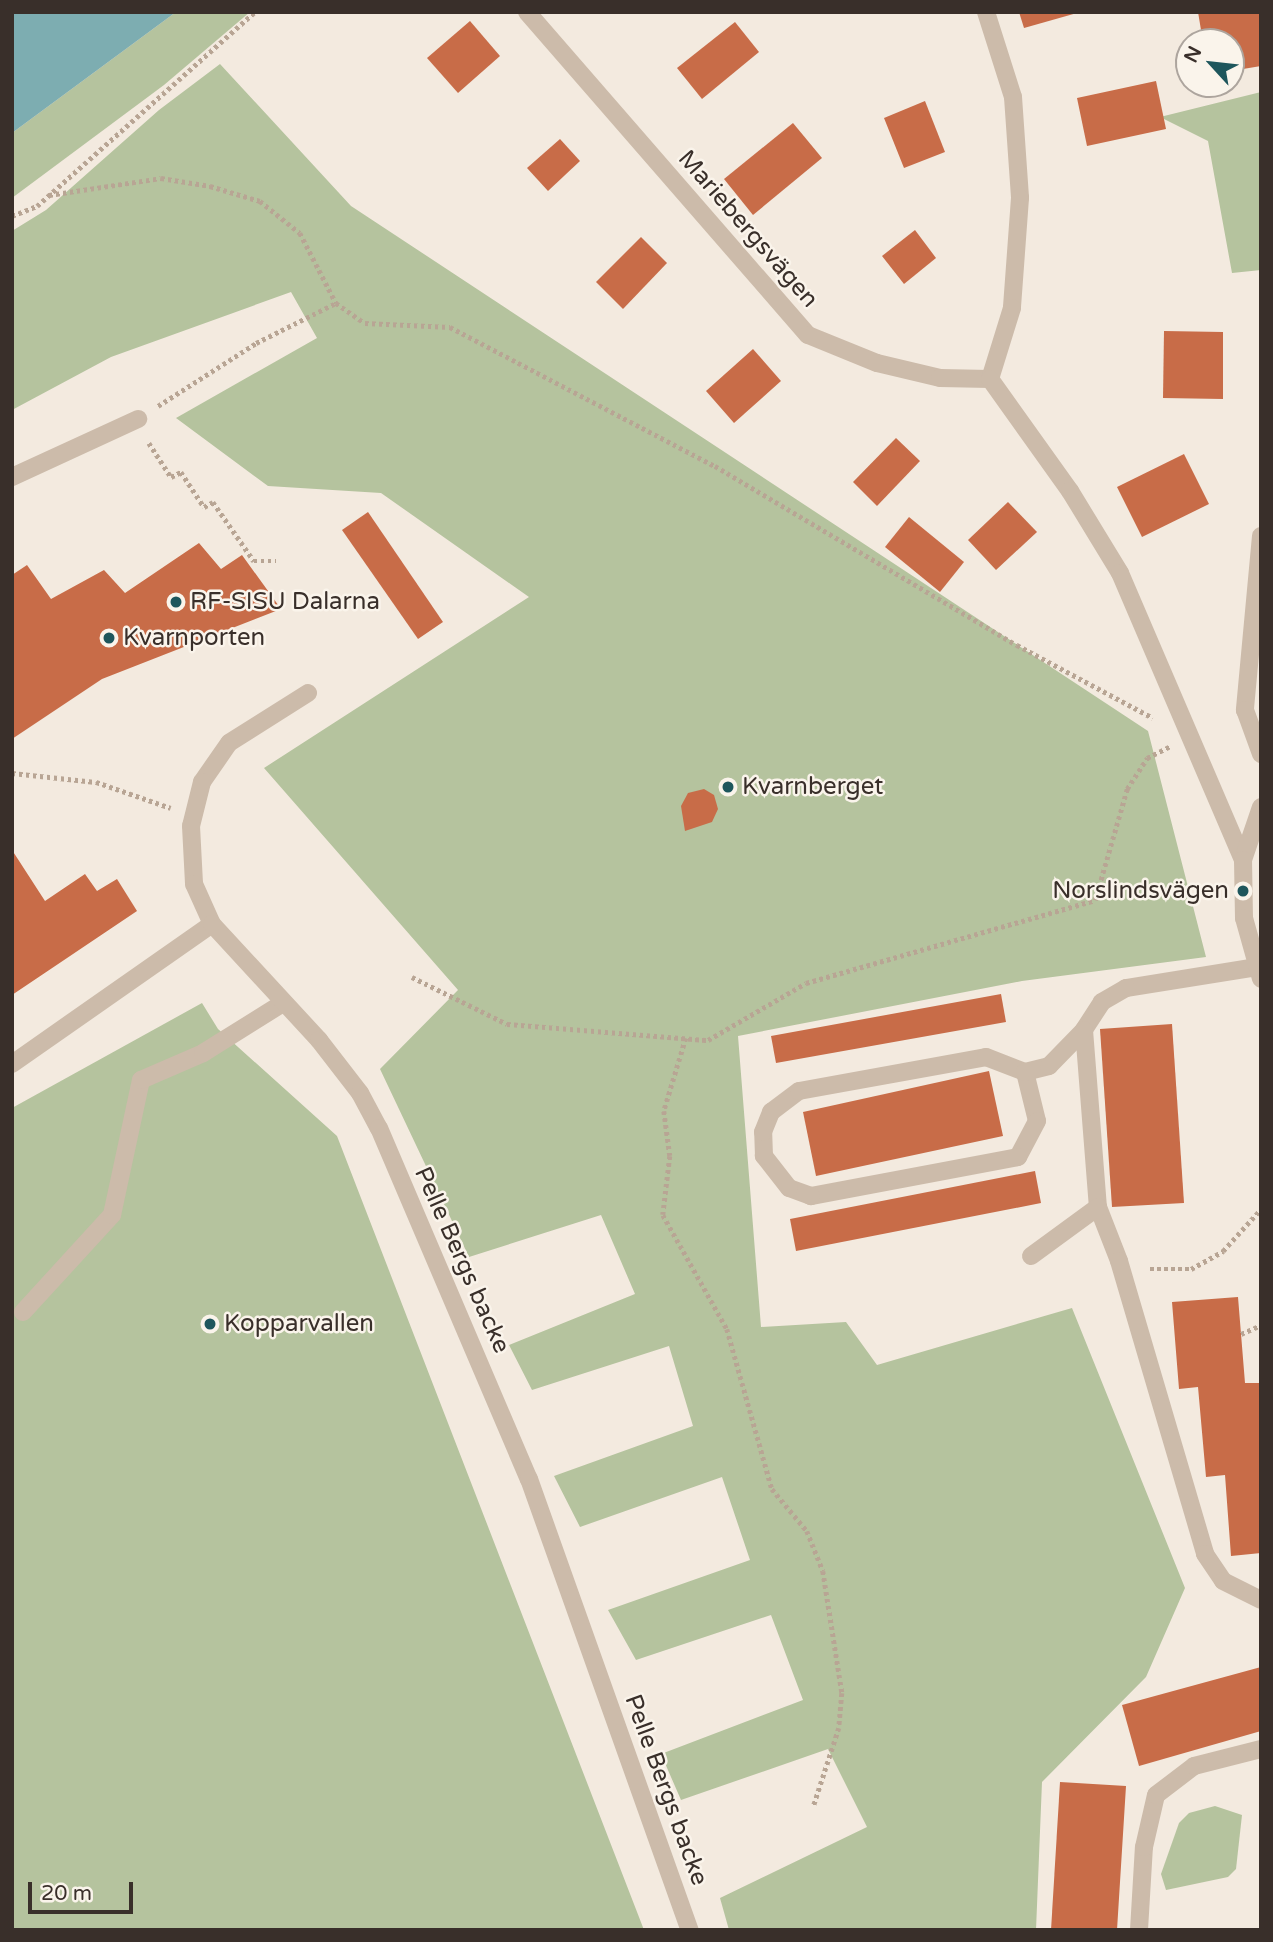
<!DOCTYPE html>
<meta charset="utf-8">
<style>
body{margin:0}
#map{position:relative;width:1273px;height:1942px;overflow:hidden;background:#f3eadf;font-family:"Varela Round",sans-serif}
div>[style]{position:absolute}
.green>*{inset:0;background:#b5c39e}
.water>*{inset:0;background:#7dadb1}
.building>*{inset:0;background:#c86c48}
.path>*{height:4.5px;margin-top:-2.25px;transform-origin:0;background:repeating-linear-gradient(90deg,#b8a594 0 3.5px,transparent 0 7px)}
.lane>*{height:18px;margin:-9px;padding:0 9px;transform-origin:9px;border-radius:9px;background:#cba}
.street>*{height:18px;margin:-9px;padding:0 9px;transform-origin:9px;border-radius:9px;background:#cba}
.dots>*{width:19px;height:19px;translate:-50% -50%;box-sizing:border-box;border:4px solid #faf4eb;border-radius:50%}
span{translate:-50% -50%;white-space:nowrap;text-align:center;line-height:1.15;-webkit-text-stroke:5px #faf4eb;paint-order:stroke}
.street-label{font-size:24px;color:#392f2a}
.poi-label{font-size:24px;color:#392f2a}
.left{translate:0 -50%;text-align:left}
.right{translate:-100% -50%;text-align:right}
.frame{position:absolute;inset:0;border:14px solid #392f2a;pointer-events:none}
.north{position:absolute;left:1175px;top:28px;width:70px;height:70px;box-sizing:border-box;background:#faf4eb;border:2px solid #ada59e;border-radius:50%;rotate:297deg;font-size:19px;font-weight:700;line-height:28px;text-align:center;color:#392f2a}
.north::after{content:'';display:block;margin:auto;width:24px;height:32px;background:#1e565c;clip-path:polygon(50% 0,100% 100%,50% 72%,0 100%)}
.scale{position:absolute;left:28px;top:1882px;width:105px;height:32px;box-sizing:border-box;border:4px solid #392f2a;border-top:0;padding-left:9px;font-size:21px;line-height:24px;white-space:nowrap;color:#392f2a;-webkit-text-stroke:5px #faf4eb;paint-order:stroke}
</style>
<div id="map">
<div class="green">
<div style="clip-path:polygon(176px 12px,250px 12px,164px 85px,12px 198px,12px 133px)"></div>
<div style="clip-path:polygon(220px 64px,351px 206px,1148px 731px,1206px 957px,1022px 981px,738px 1036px,761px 1327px,846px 1322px,877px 1365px,1072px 1308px,1185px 1588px,1146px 1677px,1042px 1782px,1036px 1930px,729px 1930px,720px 1898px,867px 1827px,828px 1749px,681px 1800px,661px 1754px,803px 1700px,771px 1615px,636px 1660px,608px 1610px,750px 1560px,722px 1477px,580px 1527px,554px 1476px,693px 1426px,669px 1346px,532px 1390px,509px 1345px,635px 1294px,601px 1215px,469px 1257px,380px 1069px,458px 990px,264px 768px,529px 597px,381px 493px,268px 486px,176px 418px,317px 338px,291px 292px,111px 357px,12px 410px,12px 231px,46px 210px,159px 110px)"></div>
<div style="clip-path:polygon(1261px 92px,1261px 270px,1232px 273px,1208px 141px,1160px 117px)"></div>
<div style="clip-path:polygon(202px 1003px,218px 1029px,337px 1136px,644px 1930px,12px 1930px,12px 1108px)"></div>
<div style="clip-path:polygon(1215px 1806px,1242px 1815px,1236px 1869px,1228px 1877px,1166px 1890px,1161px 1874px,1179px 1823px,1189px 1813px)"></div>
</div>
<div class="water">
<div style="clip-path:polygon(12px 12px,176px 12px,12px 133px)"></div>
</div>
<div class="building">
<div style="clip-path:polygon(1019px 12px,1077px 12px,1077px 13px,1024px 28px)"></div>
<div style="clip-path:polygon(1198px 12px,1261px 12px,1261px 66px,1231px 71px,1231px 42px,1203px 42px)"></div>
<div style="clip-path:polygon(470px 21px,500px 56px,458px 93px,427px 58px)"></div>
<div style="clip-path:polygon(735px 22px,759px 52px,702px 99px,677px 68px)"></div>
<div style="clip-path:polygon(1156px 81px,1166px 129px,1087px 146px,1077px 98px)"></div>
<div style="clip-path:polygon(925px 101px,945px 152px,904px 168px,884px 118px)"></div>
<div style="clip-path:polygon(793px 123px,822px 158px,753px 215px,724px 179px)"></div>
<div style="clip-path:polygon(560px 139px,580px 161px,548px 191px,527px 168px)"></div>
<div style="clip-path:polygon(915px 230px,936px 258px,904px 284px,882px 256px)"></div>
<div style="clip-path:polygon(641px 237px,667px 263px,623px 309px,596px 282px)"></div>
<div style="clip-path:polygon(1164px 331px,1223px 332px,1223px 399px,1163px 398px)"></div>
<div style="clip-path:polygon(753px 349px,781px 381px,734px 423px,706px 391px)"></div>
<div style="clip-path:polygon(896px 438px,920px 461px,877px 506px,853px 482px)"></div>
<div style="clip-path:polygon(1184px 454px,1209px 504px,1142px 537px,1117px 487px)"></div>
<div style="clip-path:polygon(1008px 502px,1037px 532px,996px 570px,968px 540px)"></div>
<div style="clip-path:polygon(368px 512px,443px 622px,418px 639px,342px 530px)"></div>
<div style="clip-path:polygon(909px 517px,964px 562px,940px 592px,885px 547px)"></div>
<div style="clip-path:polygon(199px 543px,221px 569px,242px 555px,281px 609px,102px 679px,12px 739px,12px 575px,27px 565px,51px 599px,104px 570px,125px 593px)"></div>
<div style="clip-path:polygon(704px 789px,714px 795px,718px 809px,712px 822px,685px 831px,681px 806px,688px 793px)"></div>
<div style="clip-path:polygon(12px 850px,45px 901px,85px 874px,97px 891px,117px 879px,137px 911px,12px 995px)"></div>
<div style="clip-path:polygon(1001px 994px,1006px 1022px,776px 1063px,771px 1036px)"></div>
<div style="clip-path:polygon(1172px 1024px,1184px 1203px,1112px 1207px,1100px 1029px)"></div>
<div style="clip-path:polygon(989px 1071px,1003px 1136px,816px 1176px,803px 1112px)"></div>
<div style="clip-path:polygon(1035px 1171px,1041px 1203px,796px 1251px,790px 1219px)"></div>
<div style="clip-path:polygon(1238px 1297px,1245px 1383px,1261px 1383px,1261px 1553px,1231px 1556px,1225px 1475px,1206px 1477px,1198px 1387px,1179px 1389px,1172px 1302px)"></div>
<div style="clip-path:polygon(1261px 1667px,1261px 1731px,1139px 1766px,1122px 1705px)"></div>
<div style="clip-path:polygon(1060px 1782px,1126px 1786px,1117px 1930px,1051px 1930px)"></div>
</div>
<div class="path">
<div style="left:49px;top:195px;width:113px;rotate:-8.6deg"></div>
<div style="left:161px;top:178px;width:50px;rotate:9.3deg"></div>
<div style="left:210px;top:186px;width:52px;rotate:16.7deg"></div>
<div style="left:260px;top:201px;width:51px;rotate:38.7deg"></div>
<div style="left:300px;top:233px;width:79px;rotate:62.8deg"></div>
<div style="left:336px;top:303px;width:35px;rotate:35deg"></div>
<div style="left:365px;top:323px;width:85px;rotate:2.7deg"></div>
<div style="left:450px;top:327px;width:299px;rotate:27.7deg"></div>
<div style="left:715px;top:466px;width:351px;rotate:30.7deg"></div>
<div style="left:1017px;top:645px;width:154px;rotate:28.2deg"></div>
<div style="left:12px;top:216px;width:27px;rotate:-22deg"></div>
<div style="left:37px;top:206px;width:292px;rotate:-41.7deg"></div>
<div style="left:158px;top:406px;width:117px;rotate:-32.7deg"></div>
<div style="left:256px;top:343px;width:89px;rotate:-26.6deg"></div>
<div style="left:149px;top:443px;width:40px;rotate:57.1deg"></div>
<div style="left:171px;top:477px;width:11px;rotate:-27deg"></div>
<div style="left:181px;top:472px;width:42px;rotate:56.7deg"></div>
<div style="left:204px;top:507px;width:10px;rotate:-29deg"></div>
<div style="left:213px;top:502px;width:72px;rotate:55.2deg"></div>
<div style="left:254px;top:561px;width:22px"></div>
<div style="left:12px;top:773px;width:84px;rotate:6.1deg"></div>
<div style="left:96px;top:782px;width:79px;rotate:19.1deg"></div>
<div style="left:412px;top:977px;width:106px;rotate:26.3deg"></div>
<div style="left:507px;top:1024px;width:202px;rotate:4.6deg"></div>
<div style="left:708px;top:1040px;width:113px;rotate:-30.2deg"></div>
<div style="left:806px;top:983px;width:301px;rotate:-16deg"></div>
<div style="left:1095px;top:900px;width:116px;rotate:-73.9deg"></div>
<div style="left:1127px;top:789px;width:37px;rotate:-57deg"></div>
<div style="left:1147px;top:758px;width:25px;rotate:-27deg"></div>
<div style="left:686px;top:1038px;width:76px;rotate:106.8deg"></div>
<div style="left:664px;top:1111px;width:45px;rotate:82.4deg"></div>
<div style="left:670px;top:1156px;width:59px;rotate:96.8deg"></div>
<div style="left:663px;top:1215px;width:131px;rotate:60.7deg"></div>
<div style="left:727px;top:1329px;width:166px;rotate:74.3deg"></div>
<div style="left:772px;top:1489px;width:55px;rotate:50.2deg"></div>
<div style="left:807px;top:1531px;width:43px;rotate:68.2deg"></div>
<div style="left:823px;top:1571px;width:123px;rotate:81.1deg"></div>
<div style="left:842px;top:1693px;width:35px;rotate:95deg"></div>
<div style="left:839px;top:1728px;width:81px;rotate:108deg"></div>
<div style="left:1150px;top:1269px;width:41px"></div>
<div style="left:1191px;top:1269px;width:37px;rotate:-29deg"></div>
<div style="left:1223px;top:1251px;width:57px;rotate:-47.9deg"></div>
<div style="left:1241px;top:1334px;width:22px;rotate:-24deg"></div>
</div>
<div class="lane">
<div style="left:12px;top:477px;width:139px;rotate:-24.7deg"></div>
<div style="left:1261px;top:536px;width:175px;rotate:95.3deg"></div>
<div style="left:1245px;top:710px;width:47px;rotate:70deg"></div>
<div style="left:1257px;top:967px;width:133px;rotate:170.9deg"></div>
<div style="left:1126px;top:988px;width:28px;rotate:150deg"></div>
<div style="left:1102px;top:1002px;width:33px;rotate:123deg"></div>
<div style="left:1084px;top:1030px;width:178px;rotate:85.5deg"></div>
<div style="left:1098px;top:1207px;width:58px;rotate:68.7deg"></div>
<div style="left:1119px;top:1261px;width:305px;rotate:73.6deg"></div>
<div style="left:1205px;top:1554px;width:32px;rotate:56deg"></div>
<div style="left:1223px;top:1581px;width:42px;rotate:26.6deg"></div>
<div style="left:12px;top:1064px;width:244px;rotate:-35deg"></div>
<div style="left:1025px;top:1072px;width:50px;rotate:76.2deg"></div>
<div style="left:1037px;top:1121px;width:41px;rotate:117.8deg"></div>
<div style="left:1018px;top:1157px;width:211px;rotate:169.3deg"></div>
<div style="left:811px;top:1196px;width:23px;rotate:-160deg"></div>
<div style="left:789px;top:1188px;width:41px;rotate:-128deg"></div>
<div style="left:764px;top:1156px;width:24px;rotate:-92deg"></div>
<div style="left:763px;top:1132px;width:22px;rotate:-68deg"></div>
<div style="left:771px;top:1112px;width:35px;rotate:-37deg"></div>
<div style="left:799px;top:1091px;width:190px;rotate:-10.3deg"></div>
<div style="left:986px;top:1057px;width:42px;rotate:21deg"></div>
<div style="left:1025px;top:1072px;width:25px;rotate:-14deg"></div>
<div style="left:1049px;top:1066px;width:50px;rotate:-45.8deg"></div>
<div style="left:1031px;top:1256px;width:83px;rotate:-36.2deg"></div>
<div style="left:23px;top:1312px;width:132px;rotate:-47.5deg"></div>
<div style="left:112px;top:1215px;width:138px;rotate:-77.9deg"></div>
<div style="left:141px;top:1080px;width:68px;rotate:-23.5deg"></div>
<div style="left:203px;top:1053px;width:94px;rotate:-32deg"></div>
<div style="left:1139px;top:1930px;width:83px;rotate:-86.6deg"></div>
<div style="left:1144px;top:1847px;width:53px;rotate:-77deg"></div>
<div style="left:1156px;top:1795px;width:48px;rotate:-37.3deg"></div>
<div style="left:1194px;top:1766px;width:69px;rotate:-14.2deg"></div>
</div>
<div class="street">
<div style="left:527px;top:12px;width:428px;rotate:49deg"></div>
<div style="left:808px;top:335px;width:74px;rotate:22.1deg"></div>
<div style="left:877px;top:363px;width:65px;rotate:13.4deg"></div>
<div style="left:940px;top:378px;width:50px;rotate:1.1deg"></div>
<div style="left:986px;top:12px;width:89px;rotate:72.4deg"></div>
<div style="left:1013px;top:97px;width:101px;rotate:86deg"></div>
<div style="left:1020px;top:198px;width:110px;rotate:94.2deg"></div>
<div style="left:1012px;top:308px;width:74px;rotate:107.2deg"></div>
<div style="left:990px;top:379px;width:138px;rotate:54.5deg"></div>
<div style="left:1070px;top:491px;width:96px;rotate:58.6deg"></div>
<div style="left:1120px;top:573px;width:312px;rotate:66.8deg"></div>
<div style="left:308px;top:693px;width:93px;rotate:147.7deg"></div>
<div style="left:229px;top:743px;width:47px;rotate:124.7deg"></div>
<div style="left:202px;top:782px;width:45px;rotate:104deg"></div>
<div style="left:191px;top:826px;width:58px;rotate:87deg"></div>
<div style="left:194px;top:884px;width:44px;rotate:65.8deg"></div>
<div style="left:212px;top:924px;width:158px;rotate:47.3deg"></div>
<div style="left:319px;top:1040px;width:67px;rotate:52.3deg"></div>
<div style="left:360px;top:1093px;width:40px;rotate:62deg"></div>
<div style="left:379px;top:1128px;width:382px;rotate:66.9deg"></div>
<div style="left:529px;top:1479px;width:479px;rotate:70.4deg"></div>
<div style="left:1261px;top:807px;width:56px;rotate:108.8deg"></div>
<div style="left:1243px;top:860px;width:58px;rotate:89deg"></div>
<div style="left:1244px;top:918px;width:63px;rotate:74.4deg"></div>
</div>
<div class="dots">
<div style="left:176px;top:602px;background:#1e565c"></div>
<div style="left:109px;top:638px;background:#1e565c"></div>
<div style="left:728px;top:787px;background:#1e565c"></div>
<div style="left:1243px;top:891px;background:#1e565c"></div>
<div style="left:210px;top:1324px;background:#1e565c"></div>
</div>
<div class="street-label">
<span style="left:748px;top:229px;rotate:49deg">Mariebergsvägen</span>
<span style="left:462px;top:1260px;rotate:66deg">Pelle Bergs backe</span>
<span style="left:666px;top:1790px;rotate:70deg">Pelle Bergs backe</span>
</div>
<div class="poi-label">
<span class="left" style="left:190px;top:602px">RF-SISU Dalarna</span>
<span class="left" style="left:123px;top:638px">Kvarnporten</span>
<span class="left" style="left:742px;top:787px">Kvarnberget</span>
<span class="right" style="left:1229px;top:891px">Norslindsvägen</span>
<span class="left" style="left:224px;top:1324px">Kopparvallen</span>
</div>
<div class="frame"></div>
<div class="north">N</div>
<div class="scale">20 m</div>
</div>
